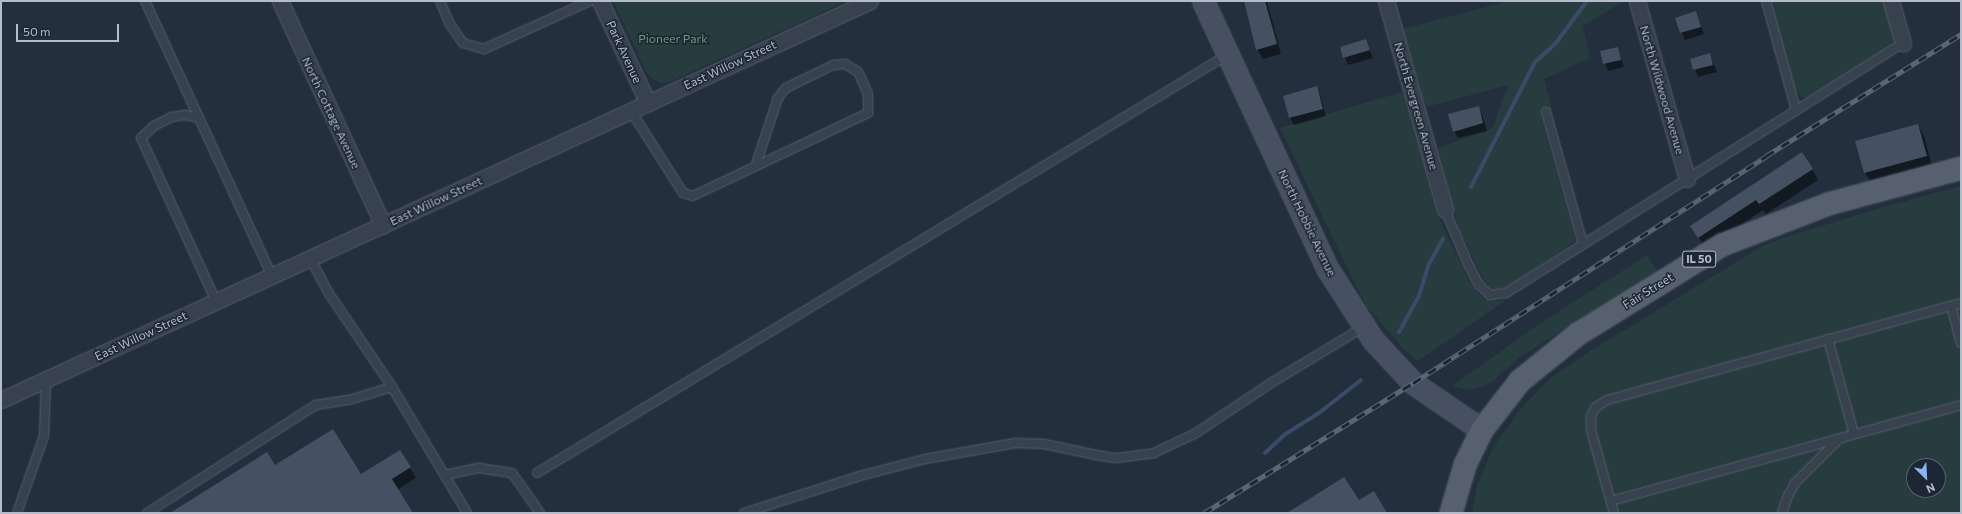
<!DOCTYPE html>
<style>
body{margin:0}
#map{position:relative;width:1962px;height:514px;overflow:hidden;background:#242f3e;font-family:Commissioner,sans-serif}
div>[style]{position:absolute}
.green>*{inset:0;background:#263c3f}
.shadow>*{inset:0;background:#0007}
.stream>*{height:4px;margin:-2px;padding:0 2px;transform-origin:2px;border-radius:2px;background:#394c67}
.building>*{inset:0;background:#455162}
.roads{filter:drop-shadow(0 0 1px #565f6c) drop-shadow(0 0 1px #565f6c)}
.service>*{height:8px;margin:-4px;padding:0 4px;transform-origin:4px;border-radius:4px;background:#38414e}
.minor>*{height:15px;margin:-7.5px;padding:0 7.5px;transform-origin:7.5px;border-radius:7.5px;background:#38414e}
.secondary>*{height:21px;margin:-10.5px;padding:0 10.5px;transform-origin:10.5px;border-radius:10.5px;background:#465061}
.primary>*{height:22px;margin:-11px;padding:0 11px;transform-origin:11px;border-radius:11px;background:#56606e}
.rail>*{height:4.5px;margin-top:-2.25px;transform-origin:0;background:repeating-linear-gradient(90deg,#1d2633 0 9px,#5a6575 0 18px);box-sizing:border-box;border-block:1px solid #5a6575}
span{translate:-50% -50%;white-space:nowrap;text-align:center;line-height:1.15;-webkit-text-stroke:3px #1d2633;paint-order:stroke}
.shield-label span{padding:1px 3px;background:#1d2633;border:1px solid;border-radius:3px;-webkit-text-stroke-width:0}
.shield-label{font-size:11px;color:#b4bcc9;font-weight:700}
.park-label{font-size:12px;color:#6b9a76}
.street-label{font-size:12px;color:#b4bcc9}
.frame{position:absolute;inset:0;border:2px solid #b4bcc9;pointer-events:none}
.north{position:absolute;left:1906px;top:458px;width:40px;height:40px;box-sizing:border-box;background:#1d2633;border:1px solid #59626f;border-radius:50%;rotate:156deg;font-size:11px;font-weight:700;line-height:16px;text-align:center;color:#b4bcc9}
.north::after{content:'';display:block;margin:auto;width:14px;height:18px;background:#8ab4f8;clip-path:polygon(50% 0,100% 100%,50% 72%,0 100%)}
.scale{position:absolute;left:16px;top:24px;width:103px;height:18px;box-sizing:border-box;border:2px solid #b4bcc9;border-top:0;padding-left:5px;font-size:12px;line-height:14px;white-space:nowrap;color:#b4bcc9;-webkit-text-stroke:3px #1d2633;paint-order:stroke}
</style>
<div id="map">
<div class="green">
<div style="clip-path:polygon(613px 1px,847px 1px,671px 81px,661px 83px,653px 79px,647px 73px)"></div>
<div style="clip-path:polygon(1508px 1px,1624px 1px,1583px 26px,1590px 58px,1544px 79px,1552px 110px,1541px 118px,1576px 241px,1507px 287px,1499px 289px,1492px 288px,1485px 282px,1459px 230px,1438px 148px,1492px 129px,1508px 85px,1426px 107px,1403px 29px)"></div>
<div style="clip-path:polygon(1771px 1px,1885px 1px,1895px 37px,1890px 46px,1810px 96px,1802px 98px,1794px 88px)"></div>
<div style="clip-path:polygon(1402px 92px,1438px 216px,1468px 279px,1478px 293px,1485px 299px,1492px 301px,1506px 300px,1418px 361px,1407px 353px,1368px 308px,1354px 282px,1280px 128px)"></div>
<div style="clip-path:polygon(evenodd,1961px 186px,1961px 513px,1472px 513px,1477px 486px,1493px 447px,1523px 406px,1552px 377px,1590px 351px,1763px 246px,1783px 238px,1880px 208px,1961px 186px,1914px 466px,1938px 466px,1938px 490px,1914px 490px,1914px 466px)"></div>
<div style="clip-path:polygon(1647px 255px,1657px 271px,1520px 357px,1493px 381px,1481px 387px,1470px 390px,1452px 386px,1536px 326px)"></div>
</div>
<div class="shadow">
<div style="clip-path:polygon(1244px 1px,1267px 1px,1281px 54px,1263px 59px,1257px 49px)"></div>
<div style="clip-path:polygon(1696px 13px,1704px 34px,1685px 40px,1676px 18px)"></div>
<div style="clip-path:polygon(1366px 40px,1373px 58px,1348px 65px,1341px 47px)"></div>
<div style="clip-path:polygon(1617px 48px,1624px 67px,1608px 71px,1601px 52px)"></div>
<div style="clip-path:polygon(1710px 55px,1717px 72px,1698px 77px,1692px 60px)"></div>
<div style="clip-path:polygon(1316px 88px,1320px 95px,1326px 116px,1294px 125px,1290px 118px,1284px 96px)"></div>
<div style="clip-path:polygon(1478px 107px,1482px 114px,1487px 131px,1458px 138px,1454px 131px)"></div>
<div style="clip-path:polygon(1918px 125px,1924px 136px,1932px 166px,1871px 183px,1865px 172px)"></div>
<div style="clip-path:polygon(1812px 169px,1818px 180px,1766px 214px,1763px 210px,1705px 248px,1692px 226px)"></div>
<div style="clip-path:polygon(274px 466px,361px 475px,410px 468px,416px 478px,397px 490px,412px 513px,172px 513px)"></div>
</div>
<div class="stream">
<div style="left:1471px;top:187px;width:140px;rotate:-62.9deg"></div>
<div style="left:1535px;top:62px;width:28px;rotate:-42deg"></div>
<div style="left:1556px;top:43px;width:52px;rotate:-53.6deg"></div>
<div style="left:1399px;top:332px;width:41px;rotate:-60.9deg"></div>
<div style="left:1419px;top:296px;width:34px;rotate:-73deg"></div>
<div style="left:1429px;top:264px;width:29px;rotate:-61deg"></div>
<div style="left:1265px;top:453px;width:26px;rotate:-43deg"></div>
<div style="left:1284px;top:435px;width:41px;rotate:-32.2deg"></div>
<div style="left:1319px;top:413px;width:53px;rotate:-38.2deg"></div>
</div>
<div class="building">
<div style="clip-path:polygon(1244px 1px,1265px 1px,1277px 44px,1256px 50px)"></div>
<div style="clip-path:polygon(1696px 11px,1701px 27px,1680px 33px,1675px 18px)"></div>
<div style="clip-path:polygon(1366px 39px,1370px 50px,1343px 58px,1340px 47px)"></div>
<div style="clip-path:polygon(1618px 47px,1621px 60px,1603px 64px,1600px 51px)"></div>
<div style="clip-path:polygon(1710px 53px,1713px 65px,1693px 70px,1690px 59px)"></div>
<div style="clip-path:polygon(1317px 86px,1323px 109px,1289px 118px,1283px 96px)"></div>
<div style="clip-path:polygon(1479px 106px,1483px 123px,1453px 132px,1448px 114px)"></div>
<div style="clip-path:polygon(1918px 124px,1927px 156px,1864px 173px,1855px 141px)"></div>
<div style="clip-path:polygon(1802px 152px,1813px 169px,1759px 204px,1756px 200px,1698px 238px,1690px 226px)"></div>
<div style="clip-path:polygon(333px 429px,361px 474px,400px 450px,411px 467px,392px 479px,413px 513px,170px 513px,267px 452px,275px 465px)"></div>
<div style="clip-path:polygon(1344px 477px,1359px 500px,1374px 491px,1387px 513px,1287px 513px)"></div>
</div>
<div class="roads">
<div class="service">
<div style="left:145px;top:1px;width:129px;rotate:65.2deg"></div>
<div style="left:440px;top:1px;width:25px;rotate:67deg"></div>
<div style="left:450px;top:24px;width:23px;rotate:56deg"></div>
<div style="left:463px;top:43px;width:22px;rotate:16deg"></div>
<div style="left:484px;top:49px;width:116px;rotate:-24.4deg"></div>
<div style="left:1766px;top:1px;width:113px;rotate:74.6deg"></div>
<div style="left:631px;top:111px;width:97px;rotate:57.6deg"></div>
<div style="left:683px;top:193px;width:10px;rotate:17deg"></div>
<div style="left:693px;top:196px;width:194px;rotate:-25.4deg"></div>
<div style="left:868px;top:113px;width:19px;rotate:-90deg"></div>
<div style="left:868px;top:94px;width:24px;rotate:-114deg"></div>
<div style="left:858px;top:72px;width:15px;rotate:-148deg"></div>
<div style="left:845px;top:64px;width:12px;rotate:175deg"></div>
<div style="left:833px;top:65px;width:52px;rotate:153.9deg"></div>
<div style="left:786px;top:88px;width:13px;rotate:129deg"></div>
<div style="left:778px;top:98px;width:70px;rotate:108.4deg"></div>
<div style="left:1546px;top:112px;width:137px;rotate:74.3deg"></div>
<div style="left:1445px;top:210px;width:61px;rotate:66.8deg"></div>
<div style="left:1469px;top:266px;width:21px;rotate:62deg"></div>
<div style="left:1479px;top:285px;width:15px;rotate:42deg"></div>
<div style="left:1490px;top:295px;width:16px;rotate:-7deg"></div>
<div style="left:1506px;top:293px;width:469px;rotate:-32.2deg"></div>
<div style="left:310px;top:258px;width:38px;rotate:62deg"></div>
<div style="left:328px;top:292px;width:115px;rotate:56deg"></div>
<div style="left:392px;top:387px;width:147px;rotate:59.2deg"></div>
<div style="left:216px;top:301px;width:179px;rotate:-114.7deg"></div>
<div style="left:141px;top:138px;width:18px;rotate:-43deg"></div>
<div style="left:154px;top:126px;width:20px;rotate:-27deg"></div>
<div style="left:172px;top:117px;width:13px;rotate:-9deg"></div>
<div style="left:185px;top:115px;width:14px;rotate:12deg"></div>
<div style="left:199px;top:118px;width:174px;rotate:65.2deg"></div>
<div style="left:1951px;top:306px;width:38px;rotate:75deg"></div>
<div style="left:1828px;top:339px;width:98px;rotate:74.7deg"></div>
<div style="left:537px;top:473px;width:807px;rotate:-31.21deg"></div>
<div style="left:445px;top:475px;width:35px;rotate:-12deg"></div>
<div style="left:479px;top:468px;width:33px;rotate:9deg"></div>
<div style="left:512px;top:473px;width:49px;rotate:55deg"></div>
<div style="left:1611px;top:501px;width:363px;rotate:-15.3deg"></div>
<div style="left:17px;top:513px;width:82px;rotate:-70.7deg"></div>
<div style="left:44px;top:436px;width:55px;rotate:-87.9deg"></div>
<div style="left:147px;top:513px;width:201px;rotate:-32.6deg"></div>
<div style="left:316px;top:405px;width:33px;rotate:-9deg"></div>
<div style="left:349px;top:400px;width:45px;rotate:-16.8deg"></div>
<div style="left:744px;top:513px;width:122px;rotate:-17.7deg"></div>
<div style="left:860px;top:476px;width:67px;rotate:-14.7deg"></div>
<div style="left:925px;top:459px;width:92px;rotate:-10deg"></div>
<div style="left:1016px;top:443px;width:28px;rotate:2deg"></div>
<div style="left:1044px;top:444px;width:53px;rotate:11.9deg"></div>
<div style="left:1096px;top:455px;width:20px;rotate:9deg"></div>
<div style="left:1116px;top:458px;width:38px;rotate:-7deg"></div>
<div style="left:1154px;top:453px;width:47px;rotate:-25.5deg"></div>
<div style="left:1196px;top:433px;width:90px;rotate:-33.7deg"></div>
<div style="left:1271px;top:383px;width:109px;rotate:-31.1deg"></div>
<div style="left:1614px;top:513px;width:86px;rotate:-105.5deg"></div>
<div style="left:1591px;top:430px;width:15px;rotate:-90deg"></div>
<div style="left:1591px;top:415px;width:9px;rotate:-58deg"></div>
<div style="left:1596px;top:407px;width:13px;rotate:-32deg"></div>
<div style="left:1607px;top:400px;width:367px;rotate:-15.3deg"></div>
<div style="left:1782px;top:513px;width:18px;rotate:-71deg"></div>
<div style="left:1788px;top:496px;width:15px;rotate:-62deg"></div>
<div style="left:1795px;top:483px;width:62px;rotate:-45deg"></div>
</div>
<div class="minor">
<div style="left:280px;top:1px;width:247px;rotate:65.3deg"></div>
<div style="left:600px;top:1px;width:113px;rotate:64.8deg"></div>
<div style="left:1386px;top:1px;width:217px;rotate:74.2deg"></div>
<div style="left:1637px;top:1px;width:185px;rotate:74.3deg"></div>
<div style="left:1891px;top:1px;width:44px;rotate:74.1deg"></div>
<div style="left:1px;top:400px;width:956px;rotate:-24.66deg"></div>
</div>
<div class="secondary">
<div style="left:1203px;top:1px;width:294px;rotate:65.1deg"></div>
<div style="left:1327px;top:268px;width:85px;rotate:57.4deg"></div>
<div style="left:1373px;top:340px;width:59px;rotate:47.1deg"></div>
<div style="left:1413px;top:383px;width:83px;rotate:34.3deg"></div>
</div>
<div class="primary">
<div style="left:1451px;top:513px;width:50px;rotate:-73.7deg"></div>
<div style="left:1465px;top:465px;width:39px;rotate:-64deg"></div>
<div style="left:1482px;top:430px;width:62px;rotate:-52.2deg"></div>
<div style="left:1520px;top:381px;width:75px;rotate:-39deg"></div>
<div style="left:1578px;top:334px;width:169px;rotate:-31.7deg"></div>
<div style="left:1722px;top:245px;width:114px;rotate:-21.1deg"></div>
<div style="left:1828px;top:204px;width:138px;rotate:-15.1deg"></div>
</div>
</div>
<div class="rail">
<div style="left:1204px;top:513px;width:246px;rotate:-31.9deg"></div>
<div style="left:1413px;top:383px;width:420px;rotate:-32.7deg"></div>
<div style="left:1766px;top:156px;width:230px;rotate:-32deg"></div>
</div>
<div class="shield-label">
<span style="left:1699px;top:259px">IL 50</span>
</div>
<div class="park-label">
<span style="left:673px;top:39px">Pioneer Park</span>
</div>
<div class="street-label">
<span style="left:624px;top:52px;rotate:65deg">Park Avenue</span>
<span style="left:730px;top:65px;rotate:-25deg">East Willow Street</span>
<span style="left:1662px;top:90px;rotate:74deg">North Wildwood Avenue</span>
<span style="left:1416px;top:106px;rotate:74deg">North Evergreen Avenue</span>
<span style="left:331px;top:113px;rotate:65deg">North Cottage Avenue</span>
<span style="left:436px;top:201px;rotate:-25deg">East Willow Street</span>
<span style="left:1307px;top:223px;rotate:64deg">North Hobbie Avenue</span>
<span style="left:1648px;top:291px;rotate:-32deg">Fair Street</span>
<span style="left:141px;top:336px;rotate:-25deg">East Willow Street</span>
</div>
<div class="frame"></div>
<div class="north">N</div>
<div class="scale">50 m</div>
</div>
